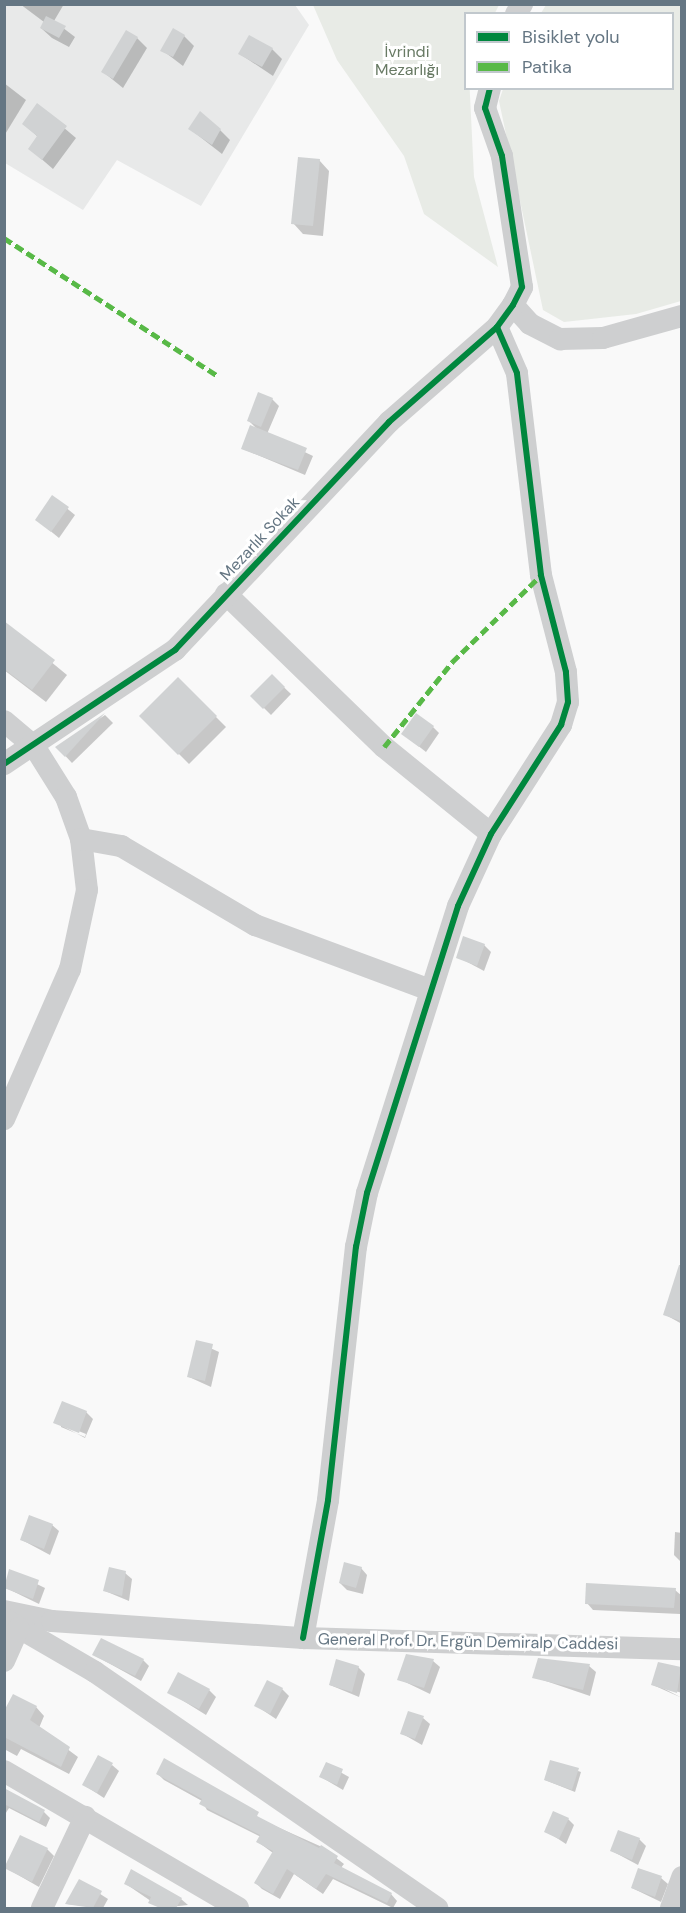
<!DOCTYPE html>
<meta charset="utf-8">
<style>
body{margin:0}
#map{position:relative;width:686px;height:1913px;overflow:hidden;background:#f9f9f9;font-family:"DM Sans",sans-serif}
div>[style]{position:absolute}
.built>*{inset:0;background:#e8e9e9}
.green>*{inset:0;background:#e8ebe6}
.shadow>*{inset:0;background:#0003}
.building>*{inset:0;background:#d0d2d3}
.minor>*{height:22px;margin:-11px;padding:0 11px;transform-origin:11px;border-radius:11px;background:#cecfd0}
.quiet>*{height:4.5px;margin-top:-2.25px;transform-origin:0;background:repeating-linear-gradient(90deg,#58b947 0 9px,transparent 0 13.5px)}
.cycleway>*{height:6px;margin:-3px;padding:0 3px;transform-origin:3px;border-radius:3px;background:#00873e}
span{translate:-50% -50%;white-space:nowrap;text-align:center;line-height:1.15;-webkit-text-stroke:6px #fff;paint-order:stroke}
.park-label{font-size:16px;color:#687a64}
.street-label{font-size:16px;color:#657683}
.frame{position:absolute;inset:0;border:6px solid #657683;pointer-events:none}
.legend{position:absolute;left:464px;top:12px;width:210px;height:78px;box-sizing:border-box;background:#fff;border:2px solid #c1c8cd;margin:0;padding:8px 10px;list-style:none;font-size:18px;color:#657683}
.legend li{display:flex;align-items:center;gap:12px;height:30px}
.legend b{width:30px;border:2px solid #c1c8cd}
</style>
<div id="map">
<div class="built">
<div style="clip-path:polygon(5px 5px,295px 5px,309px 25px,201px 206px,117px 160px,83px 210px,5px 163px)"></div>
</div>
<div class="green">
<div style="clip-path:polygon(313px 5px,499px 5px,495px 13px,466px 14px,474px 177px,498px 267px,424px 214px,404px 156px,337px 60px)"></div>
<div style="clip-path:polygon(546px 5px,681px 5px,681px 301px,636px 314px,564px 322px,543px 310px,499px 101px,503px 89px,672px 88px,672px 14px,541px 13px)"></div>
</div>
<div class="shadow">
<div style="clip-path:polygon(20px 4px,64px 4px,54px 21px,75px 37px,69px 47px,52px 38px,41px 28px,44px 22px)"></div>
<div style="clip-path:polygon(184px 36px,194px 46px,183px 66px,162px 50px)"></div>
<div style="clip-path:polygon(137px 38px,147px 48px,123px 88px,102px 71px)"></div>
<div style="clip-path:polygon(272px 49px,282px 59px,273px 76px,240px 54px)"></div>
<div style="clip-path:polygon(4px 83px,26px 100px,4px 136px)"></div>
<div style="clip-path:polygon(37px 105px,76px 138px,53px 169px,30px 149px,38px 137px,24px 124px)"></div>
<div style="clip-path:polygon(190px 129px,220px 130px,230px 140px,222px 154px)"></div>
<div style="clip-path:polygon(319px 160px,329px 171px,323px 236px,303px 234px,293px 223px)"></div>
<div style="clip-path:polygon(272px 399px,279px 406px,267px 434px,313px 456px,305px 475px,243px 449px,258px 430px,248px 420px)"></div>
<div style="clip-path:polygon(53px 497px,75px 515px,59px 538px,37px 520px)"></div>
<div style="clip-path:polygon(4px 623px,67px 675px,46px 702px,4px 670px)"></div>
<div style="clip-path:polygon(272px 676px,291px 694px,271px 715px,252px 696px)"></div>
<div style="clip-path:polygon(178px 679px,226px 727px,189px 764px,141px 716px)"></div>
<div style="clip-path:polygon(105px 715px,113px 723px,72px 763px,57px 747px)"></div>
<div style="clip-path:polygon(433px 727px,439px 733px,426px 752px,403px 734px)"></div>
<div style="clip-path:polygon(484px 945px,491px 952px,484px 971px,458px 957px)"></div>
<div style="clip-path:polygon(674px 1286px,682px 1289px,682px 1324px,664px 1314px)"></div>
<div style="clip-path:polygon(197px 1342px,219px 1352px,211px 1387px,189px 1377px)"></div>
<div style="clip-path:polygon(evenodd,86px 1412px,93px 1419px,85px 1438px,55px 1422px,86px 1412px,61px 1424px,86px 1434px,85px 1437px,61px 1427px,61px 1424px)"></div>
<div style="clip-path:polygon(52px 1525px,59px 1531px,50px 1555px,22px 1540px)"></div>
<div style="clip-path:polygon(675px 1532px,682px 1533px,682px 1563px,674px 1555px)"></div>
<div style="clip-path:polygon(361px 1568px,367px 1575px,363px 1594px,347px 1590px,340px 1583px)"></div>
<div style="clip-path:polygon(10px 1571px,45px 1588px,39px 1604px,4px 1587px)"></div>
<div style="clip-path:polygon(125px 1573px,132px 1579px,129px 1601px,105px 1591px)"></div>
<div style="clip-path:polygon(675px 1590px,682px 1596px,680px 1614px,593px 1610px,587px 1603px)"></div>
<div style="clip-path:polygon(94px 1655px,143px 1660px,149px 1666px,141px 1681px)"></div>
<div style="clip-path:polygon(433px 1661px,440px 1667px,430px 1694px,399px 1679px)"></div>
<div style="clip-path:polygon(659px 1664px,682px 1669px,682px 1693px,659px 1686px,682px 1698px,653px 1685px)"></div>
<div style="clip-path:polygon(589px 1666px,596px 1672px,590px 1696px,534px 1677px)"></div>
<div style="clip-path:polygon(358px 1667px,365px 1674px,359px 1697px,330px 1685px)"></div>
<div style="clip-path:polygon(282px 1689px,289px 1696px,276px 1719px,255px 1705px)"></div>
<div style="clip-path:polygon(209px 1690px,216px 1697px,206px 1715px,169px 1692px)"></div>
<div style="clip-path:polygon(36px 1707px,44px 1716px,39px 1728px,78px 1757px,69px 1774px,21px 1749px,17px 1756px,4px 1749px,4px 1715px)"></div>
<div style="clip-path:polygon(423px 1718px,430px 1724px,422px 1745px,401px 1733px)"></div>
<div style="clip-path:polygon(165px 1760px,264px 1821px,322px 1847px,344px 1864px,340px 1869px,391px 1894px,397px 1901px,393px 1908px,333px 1879px,323px 1894px,294px 1874px,280px 1899px,262px 1889px,256px 1883px,273px 1853px,258px 1842px,261px 1837px,207px 1810px,202px 1801px,164px 1780px,157px 1773px)"></div>
<div style="clip-path:polygon(551px 1762px,581px 1772px,575px 1792px,545px 1780px)"></div>
<div style="clip-path:polygon(326px 1764px,349px 1777px,343px 1790px,321px 1777px)"></div>
<div style="clip-path:polygon(112px 1765px,119px 1771px,104px 1798px,84px 1785px)"></div>
<div style="clip-path:polygon(4px 1791px,44px 1812px,50px 1818px,46px 1827px,9px 1808px,4px 1816px)"></div>
<div style="clip-path:polygon(568px 1819px,574px 1825px,566px 1844px,546px 1831px)"></div>
<div style="clip-path:polygon(639px 1839px,646px 1846px,638px 1865px,612px 1851px)"></div>
<div style="clip-path:polygon(47px 1849px,54px 1856px,39px 1887px,6px 1868px)"></div>
<div style="clip-path:polygon(661px 1878px,668px 1884px,661px 1902px,632px 1888px)"></div>
<div style="clip-path:polygon(80px 1881px,108px 1899px,103px 1908px,67px 1904px)"></div>
<div style="clip-path:polygon(126px 1884px,181px 1899px,188px 1905px,161px 1908px)"></div>
</div>
<div class="building">
<div style="clip-path:polygon(46px 16px,66px 26px,59px 38px,40px 28px)"></div>
<div style="clip-path:polygon(173px 28px,185px 35px,173px 57px,160px 51px)"></div>
<div style="clip-path:polygon(126px 30px,138px 37px,113px 79px,101px 72px)"></div>
<div style="clip-path:polygon(249px 35px,273px 48px,262px 67px,238px 54px)"></div>
<div style="clip-path:polygon(37px 103px,67px 126px,42px 160px,28px 149px,37px 136px,22px 124px)"></div>
<div style="clip-path:polygon(200px 111px,221px 129px,212px 145px,188px 129px)"></div>
<div style="clip-path:polygon(298px 157px,320px 159px,313px 226px,291px 224px)"></div>
<div style="clip-path:polygon(258px 392px,273px 398px,261px 427px,247px 421px)"></div>
<div style="clip-path:polygon(250px 425px,307px 448px,298px 470px,241px 449px)"></div>
<div style="clip-path:polygon(52px 495px,69px 507px,51px 532px,35px 520px)"></div>
<div style="clip-path:polygon(4px 621px,55px 660px,32px 690px,4px 669px)"></div>
<div style="clip-path:polygon(272px 674px,285px 687px,263px 709px,250px 696px)"></div>
<div style="clip-path:polygon(178px 677px,217px 716px,178px 755px,139px 716px)"></div>
<div style="clip-path:polygon(105px 713px,65px 757px,55px 747px)"></div>
<div style="clip-path:polygon(416px 713px,434px 726px,419px 747px,401px 734px)"></div>
<div style="clip-path:polygon(463px 936px,485px 944px,477px 966px,456px 958px)"></div>
<div style="clip-path:polygon(679px 1265px,681px 1265px,681px 1321px,663px 1315px)"></div>
<div style="clip-path:polygon(196px 1340px,213px 1344px,205px 1381px,187px 1377px)"></div>
<div style="clip-path:polygon(62px 1401px,87px 1411px,79px 1433px,53px 1423px)"></div>
<div style="clip-path:polygon(29px 1515px,53px 1524px,44px 1549px,20px 1540px)"></div>
<div style="clip-path:polygon(344px 1562px,362px 1567px,356px 1588px,339px 1583px)"></div>
<div style="clip-path:polygon(109px 1567px,126px 1571px,122px 1596px,103px 1591px)"></div>
<div style="clip-path:polygon(9px 1569px,39px 1580px,33px 1599px,4px 1588px)"></div>
<div style="clip-path:polygon(586px 1583px,676px 1588px,674px 1608px,585px 1604px)"></div>
<div style="clip-path:polygon(101px 1638px,144px 1659px,135px 1676px,92px 1655px)"></div>
<div style="clip-path:polygon(406px 1654px,434px 1659px,424px 1688px,397px 1680px)"></div>
<div style="clip-path:polygon(538px 1658px,590px 1664px,583px 1690px,532px 1678px)"></div>
<div style="clip-path:polygon(336px 1659px,359px 1666px,352px 1692px,329px 1685px)"></div>
<div style="clip-path:polygon(658px 1662px,681px 1667px,677px 1693px,651px 1685px)"></div>
<div style="clip-path:polygon(178px 1672px,210px 1689px,199px 1709px,167px 1693px)"></div>
<div style="clip-path:polygon(267px 1680px,283px 1688px,270px 1714px,254px 1706px)"></div>
<div style="clip-path:polygon(13px 1694px,37px 1706px,30px 1720px,70px 1747px,61px 1767px,4px 1737px,4px 1711px)"></div>
<div style="clip-path:polygon(408px 1711px,424px 1716px,415px 1739px,400px 1734px)"></div>
<div style="clip-path:polygon(98px 1755px,113px 1763px,97px 1793px,82px 1785px)"></div>
<div style="clip-path:polygon(164px 1758px,259px 1812px,257px 1816px,319px 1848px,321px 1845px,338px 1856px,334px 1863px,392px 1893px,387px 1903px,326px 1874px,316px 1889px,287px 1869px,273px 1894px,254px 1883px,273px 1851px,256px 1842px,260px 1835px,199px 1804px,202px 1799px,156px 1774px)"></div>
<div style="clip-path:polygon(550px 1760px,579px 1768px,572px 1790px,544px 1780px)"></div>
<div style="clip-path:polygon(326px 1762px,343px 1769px,337px 1785px,319px 1777px)"></div>
<div style="clip-path:polygon(4px 1788px,45px 1810px,39px 1822px,4px 1804px)"></div>
<div style="clip-path:polygon(553px 1811px,569px 1818px,559px 1839px,544px 1832px)"></div>
<div style="clip-path:polygon(618px 1830px,640px 1838px,632px 1860px,610px 1851px)"></div>
<div style="clip-path:polygon(20px 1835px,48px 1848px,32px 1882px,4px 1868px)"></div>
<div style="clip-path:polygon(638px 1868px,662px 1876px,655px 1897px,631px 1888px)"></div>
<div style="clip-path:polygon(131px 1869px,182px 1898px,176px 1908px,160px 1908px,148px 1903px,151px 1897px,124px 1884px)"></div>
<div style="clip-path:polygon(79px 1879px,102px 1891px,93px 1908px,65px 1904px)"></div>
</div>
<div class="minor">
<div style="left:516px;top:14px;width:12px;rotate:-59deg"></div>
<div style="left:513px;top:305px;width:25px;rotate:48deg"></div>
<div style="left:530px;top:324px;width:34px;rotate:27deg"></div>
<div style="left:560px;top:339px;width:43px;rotate:-1.3deg"></div>
<div style="left:603px;top:338px;width:82px;rotate:-15.6deg"></div>
<div style="left:226px;top:594px;width:220px;rotate:44.1deg"></div>
<div style="left:384px;top:747px;width:138px;rotate:39.1deg"></div>
<div style="left:4px;top:721px;width:39px;rotate:40deg"></div>
<div style="left:34px;top:746px;width:60px;rotate:57.9deg"></div>
<div style="left:66px;top:797px;width:45px;rotate:70.3deg"></div>
<div style="left:81px;top:839px;width:51px;rotate:83.3deg"></div>
<div style="left:87px;top:890px;width:81px;rotate:102.1deg"></div>
<div style="left:70px;top:969px;width:164px;rotate:113.7deg"></div>
<div style="left:4px;top:764px;width:206px;rotate:-33.7deg"></div>
<div style="left:175px;top:650px;width:313px;rotate:-46.8deg"></div>
<div style="left:389px;top:422px;width:144px;rotate:-41.3deg"></div>
<div style="left:497px;top:327px;width:27px;rotate:-54deg"></div>
<div style="left:513px;top:305px;width:20px;rotate:-63deg"></div>
<div style="left:522px;top:287px;width:133px;rotate:-98.7deg"></div>
<div style="left:502px;top:156px;width:51px;rotate:-109.5deg"></div>
<div style="left:485px;top:108px;width:21px;rotate:-76deg"></div>
<div style="left:81px;top:839px;width:41px;rotate:9.9deg"></div>
<div style="left:121px;top:846px;width:156px;rotate:30.5deg"></div>
<div style="left:255px;top:925px;width:187px;rotate:20.4deg"></div>
<div style="left:4px;top:1611px;width:49px;rotate:11.8deg"></div>
<div style="left:52px;top:1621px;width:252px;rotate:3.9deg"></div>
<div style="left:303px;top:1638px;width:379px;rotate:1.7deg"></div>
<div style="left:4px;top:1619px;width:105px;rotate:30.2deg"></div>
<div style="left:95px;top:1672px;width:416px;rotate:34.6deg"></div>
<div style="left:303px;top:1638px;width:140px;rotate:-79.7deg"></div>
<div style="left:328px;top:1500px;width:255px;rotate:-83.7deg"></div>
<div style="left:356px;top:1247px;width:55px;rotate:-78.5deg"></div>
<div style="left:367px;top:1193px;width:301px;rotate:-72.4deg"></div>
<div style="left:458px;top:906px;width:79px;rotate:-65.4deg"></div>
<div style="left:491px;top:834px;width:130px;rotate:-57.3deg"></div>
<div style="left:561px;top:725px;width:24px;rotate:-73deg"></div>
<div style="left:568px;top:702px;width:30px;rotate:-94deg"></div>
<div style="left:566px;top:672px;width:100px;rotate:-104.5deg"></div>
<div style="left:541px;top:575px;width:203px;rotate:-96.8deg"></div>
<div style="left:517px;top:373px;width:50px;rotate:-113.5deg"></div>
<div style="left:4px;top:1661px;width:36px;rotate:-66deg"></div>
<div style="left:4px;top:1771px;width:271px;rotate:30.3deg"></div>
<div style="left:42px;top:1908px;width:101px;rotate:-64.7deg"></div>
<div style="left:671px;top:1908px;width:33px;rotate:-70deg"></div>
</div>
<div class="quiet">
<div style="left:4px;top:238px;width:255px;rotate:32.8deg"></div>
<div style="left:384px;top:747px;width:109px;rotate:-51.3deg"></div>
<div style="left:452px;top:662px;width:124px;rotate:-44.3deg"></div>
</div>
<div class="cycleway">
<div style="left:4px;top:764px;width:206px;rotate:-33.7deg"></div>
<div style="left:175px;top:650px;width:313px;rotate:-46.8deg"></div>
<div style="left:389px;top:422px;width:144px;rotate:-41.3deg"></div>
<div style="left:497px;top:327px;width:27px;rotate:-54deg"></div>
<div style="left:513px;top:305px;width:20px;rotate:-63deg"></div>
<div style="left:522px;top:287px;width:133px;rotate:-98.7deg"></div>
<div style="left:502px;top:156px;width:51px;rotate:-109.5deg"></div>
<div style="left:485px;top:108px;width:21px;rotate:-76deg"></div>
<div style="left:303px;top:1638px;width:140px;rotate:-79.7deg"></div>
<div style="left:328px;top:1500px;width:255px;rotate:-83.7deg"></div>
<div style="left:356px;top:1247px;width:55px;rotate:-78.5deg"></div>
<div style="left:367px;top:1193px;width:301px;rotate:-72.4deg"></div>
<div style="left:458px;top:906px;width:79px;rotate:-65.4deg"></div>
<div style="left:491px;top:834px;width:130px;rotate:-57.3deg"></div>
<div style="left:561px;top:725px;width:24px;rotate:-73deg"></div>
<div style="left:568px;top:702px;width:30px;rotate:-94deg"></div>
<div style="left:566px;top:672px;width:100px;rotate:-104.5deg"></div>
<div style="left:541px;top:575px;width:203px;rotate:-96.8deg"></div>
<div style="left:517px;top:373px;width:50px;rotate:-113.5deg"></div>
</div>
<div class="park-label">
<span style="left:407px;top:61px">İvrindi<br>Mezarlığı</span>
</div>
<div class="street-label">
<span style="left:260px;top:539px;rotate:-47deg">Mezarlık Sokak</span>
<span style="left:468px;top:1642px;rotate:1deg">General Prof. Dr. Ergün Demiralp Caddesi</span>
</div>
<div class="frame"></div>
<ul class="legend">
<li><b style="height:8px;background:#00873e"></b>Bisiklet yolu</li>
<li><b style="height:8px;background:#58b947"></b>Patika</li>
</ul>
</div>
